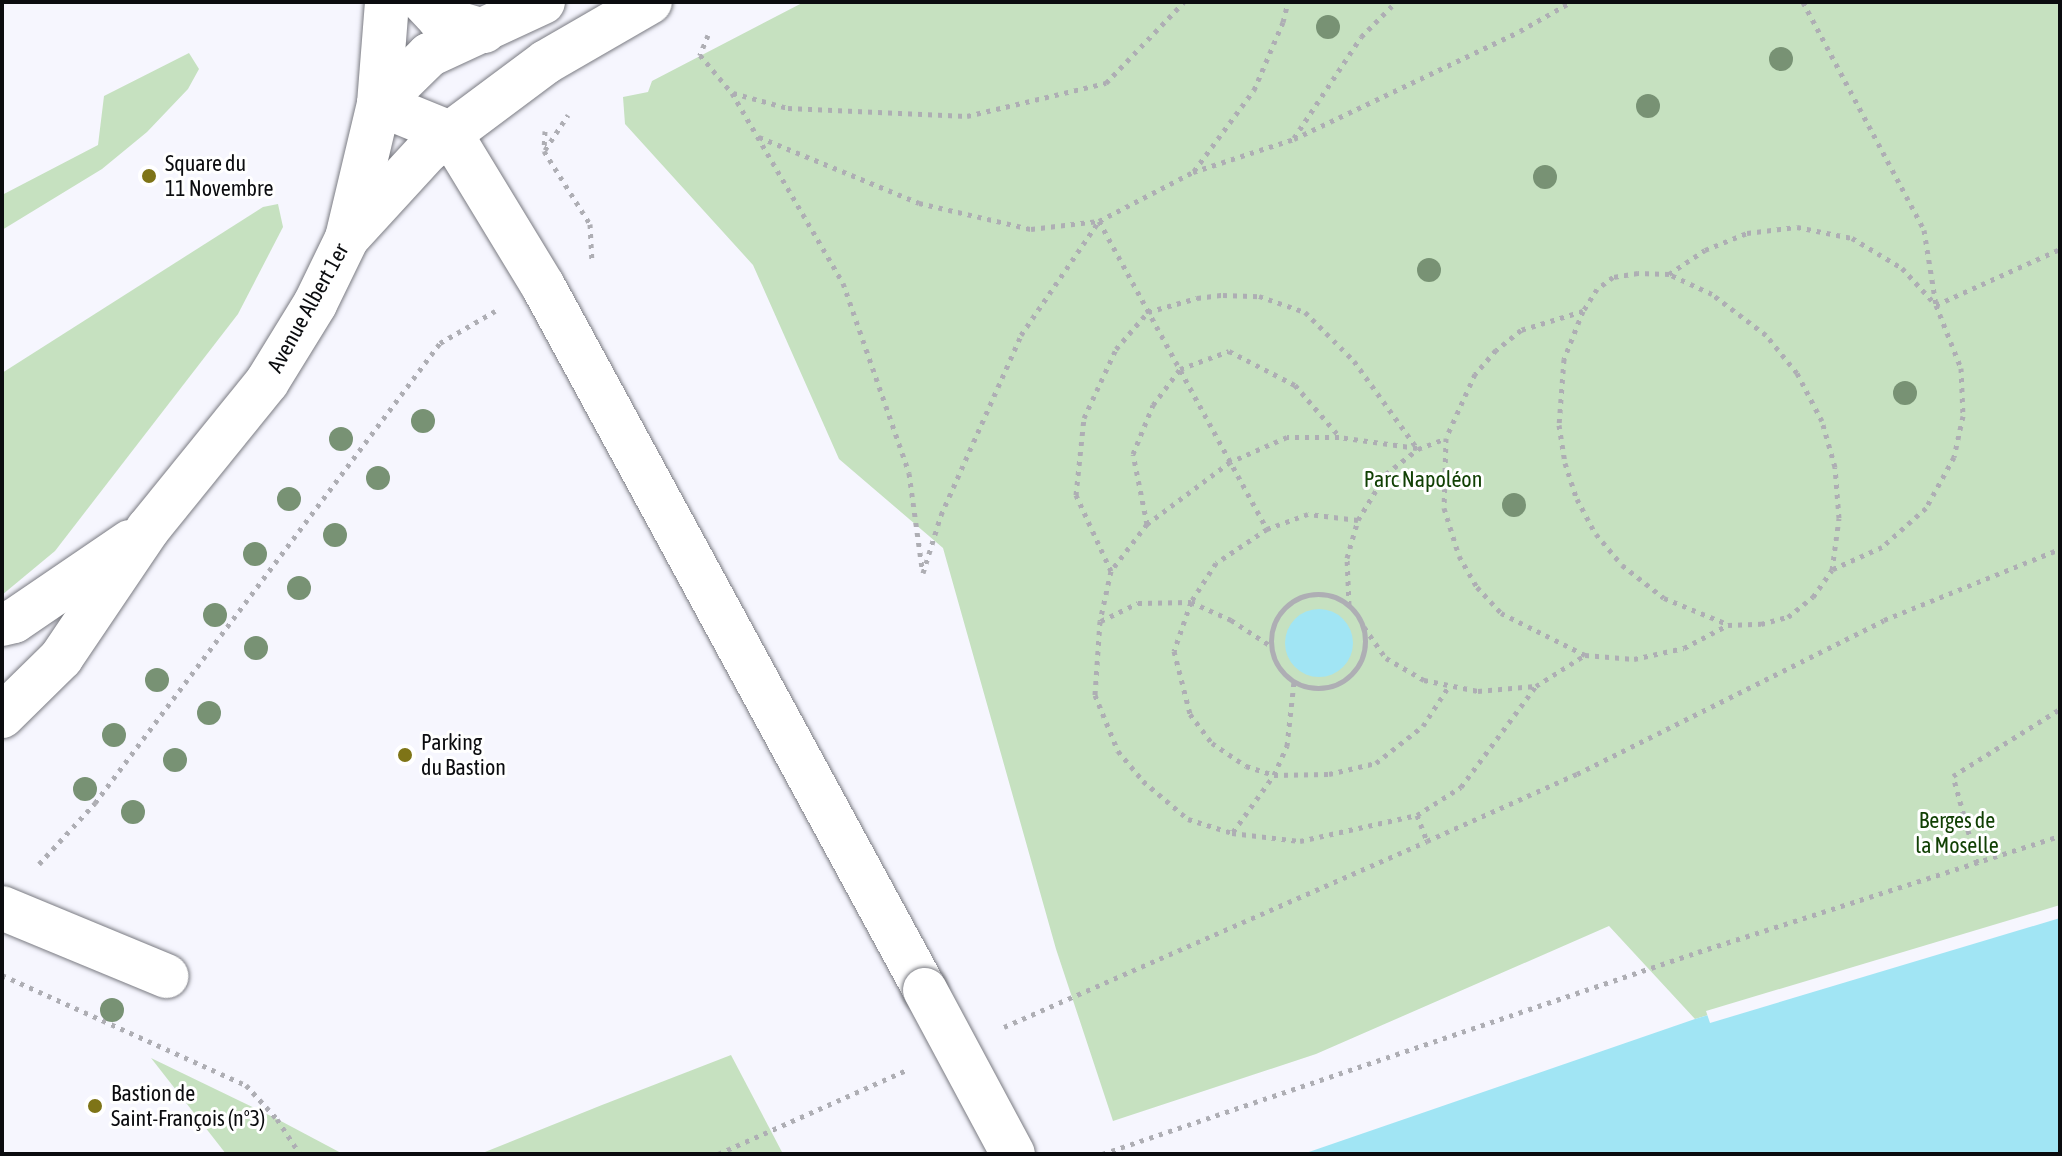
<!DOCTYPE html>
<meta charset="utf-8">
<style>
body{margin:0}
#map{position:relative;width:2062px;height:1156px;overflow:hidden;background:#f6f6fe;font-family:"Asap Condensed",sans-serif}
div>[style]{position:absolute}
.green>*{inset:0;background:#c6e1c0}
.water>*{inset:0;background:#a1e5f4}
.round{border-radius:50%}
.pier>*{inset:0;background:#f6f6fe}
.path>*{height:5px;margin-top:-2.5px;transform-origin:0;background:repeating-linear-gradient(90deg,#aeaeb4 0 4px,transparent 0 10px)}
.path>.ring{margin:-2.5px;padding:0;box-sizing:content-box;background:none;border:5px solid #aeaeb4;border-radius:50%}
.roads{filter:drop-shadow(0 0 2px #7a7b82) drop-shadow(0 0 2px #7a7b82)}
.minor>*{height:44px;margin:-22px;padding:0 22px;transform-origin:22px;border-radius:22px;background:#fff}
.major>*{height:44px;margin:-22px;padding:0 22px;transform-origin:22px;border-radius:22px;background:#fff}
.bridges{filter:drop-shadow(0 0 2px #7a7b82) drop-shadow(0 0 2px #7a7b82)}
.minor-bridge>*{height:44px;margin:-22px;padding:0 22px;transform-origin:22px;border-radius:22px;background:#fff}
.trees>*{width:24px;height:24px;margin:-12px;border-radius:50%;background:#789274}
.dots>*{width:22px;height:22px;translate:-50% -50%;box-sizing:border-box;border:4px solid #fff;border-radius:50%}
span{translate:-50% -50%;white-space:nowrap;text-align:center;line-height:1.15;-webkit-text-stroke:6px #fff;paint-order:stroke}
.poi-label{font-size:22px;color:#0b0c0f}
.left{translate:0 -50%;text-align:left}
.street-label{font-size:22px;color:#0b0c0f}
.park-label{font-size:22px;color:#114004}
.frame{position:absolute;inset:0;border:4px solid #0b0c0f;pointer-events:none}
</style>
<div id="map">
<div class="green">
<div style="clip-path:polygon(804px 2px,2060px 2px,2060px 909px,1695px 1019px,1609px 926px,1316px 1054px,1113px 1121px,1056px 949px,943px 548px,839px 459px,753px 265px,625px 124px,623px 97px,648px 92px,652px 81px)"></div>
<div style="clip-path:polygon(189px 53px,199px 69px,188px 89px,147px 132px,102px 169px,2px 230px,2px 195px,98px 145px,104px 96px)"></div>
<div style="clip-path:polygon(278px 204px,283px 227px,238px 314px,55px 551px,2px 595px,2px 373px,263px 207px)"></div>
<div style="clip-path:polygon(731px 1055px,783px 1154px,480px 1154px,602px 1105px)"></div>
<div style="clip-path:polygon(151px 1058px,277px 1119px,343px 1154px,226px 1154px)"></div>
</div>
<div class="water">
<div class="round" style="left:1285px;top:609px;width:68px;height:68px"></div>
<div style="clip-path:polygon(2060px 909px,2060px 1154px,1303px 1154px,1695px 1019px)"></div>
</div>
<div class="pier">
<div style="clip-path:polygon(2060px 905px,2060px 918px,1710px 1023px,1706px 1011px)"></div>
</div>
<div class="path">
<div style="left:1803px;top:2px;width:258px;rotate:62deg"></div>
<div style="left:1924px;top:230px;width:76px;rotate:80.9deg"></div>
<div style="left:1936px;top:305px;width:136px;rotate:-24.3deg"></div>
<div style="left:708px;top:35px;width:22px;rotate:112deg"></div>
<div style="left:700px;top:55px;width:50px;rotate:49.9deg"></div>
<div style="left:732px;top:93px;width:220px;rotate:59.7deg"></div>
<div style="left:843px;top:283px;width:201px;rotate:70.8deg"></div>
<div style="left:909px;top:473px;width:96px;rotate:82.2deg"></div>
<div style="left:733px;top:93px;width:57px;rotate:15.3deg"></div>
<div style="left:788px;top:108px;width:179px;rotate:2.6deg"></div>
<div style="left:967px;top:116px;width:143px;rotate:-13.4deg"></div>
<div style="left:1106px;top:83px;width:112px;rotate:-46.1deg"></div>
<div style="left:545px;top:131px;width:20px;rotate:93deg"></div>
<div style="left:544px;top:151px;width:86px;rotate:57.8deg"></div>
<div style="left:590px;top:224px;width:35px;rotate:87deg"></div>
<div style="left:759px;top:137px;width:173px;rotate:22.4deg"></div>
<div style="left:919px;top:203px;width:115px;rotate:13.1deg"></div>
<div style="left:1031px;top:229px;width:68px;rotate:-6.7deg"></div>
<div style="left:1099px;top:221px;width:106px;rotate:-27.5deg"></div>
<div style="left:1193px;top:172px;width:106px;rotate:-18.1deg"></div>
<div style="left:1294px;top:139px;width:250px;rotate:-25.5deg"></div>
<div style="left:1520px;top:31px;width:59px;rotate:-29.6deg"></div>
<div style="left:1294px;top:138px;width:121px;rotate:-56.4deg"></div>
<div style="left:1361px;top:37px;width:49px;rotate:-45deg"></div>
<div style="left:545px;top:150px;width:42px;rotate:-56.7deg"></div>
<div style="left:1194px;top:171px;width:101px;rotate:-53.5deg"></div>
<div style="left:1254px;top:90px;width:74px;rotate:-66.9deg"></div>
<div style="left:1283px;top:22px;width:21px;rotate:-76deg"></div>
<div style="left:1669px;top:274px;width:43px;rotate:-33.7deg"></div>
<div style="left:1705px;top:250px;width:45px;rotate:-22deg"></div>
<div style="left:1747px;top:233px;width:50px;rotate:-6.8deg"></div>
<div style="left:1797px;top:227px;width:56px;rotate:11.3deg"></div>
<div style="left:1852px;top:238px;width:58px;rotate:31deg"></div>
<div style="left:1902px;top:268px;width:50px;rotate:47.4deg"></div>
<div style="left:1936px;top:305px;width:68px;rotate:68.4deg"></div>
<div style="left:1961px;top:368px;width:48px;rotate:87.6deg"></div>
<div style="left:1963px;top:416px;width:42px;rotate:102.4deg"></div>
<div style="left:1954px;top:457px;width:58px;rotate:118.8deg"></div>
<div style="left:1926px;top:508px;width:59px;rotate:138.4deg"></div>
<div style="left:1882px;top:547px;width:54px;rotate:155.8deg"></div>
<div style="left:1583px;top:311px;width:52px;rotate:111.6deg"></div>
<div style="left:1564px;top:359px;width:66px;rotate:94.3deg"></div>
<div style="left:1559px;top:425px;width:38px;rotate:81deg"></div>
<div style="left:1565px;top:463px;width:38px;rotate:72deg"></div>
<div style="left:1577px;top:499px;width:40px;rotate:62deg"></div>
<div style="left:1596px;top:534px;width:40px;rotate:50deg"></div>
<div style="left:1622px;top:565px;width:53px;rotate:38.2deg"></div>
<div style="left:1664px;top:598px;width:68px;rotate:22.4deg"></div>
<div style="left:1417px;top:448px;width:79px;rotate:-172deg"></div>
<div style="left:1339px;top:437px;width:52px;rotate:180deg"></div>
<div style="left:1287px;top:437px;width:62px;rotate:156.3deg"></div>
<div style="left:1230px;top:462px;width:104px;rotate:143.2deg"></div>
<div style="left:1147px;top:524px;width:59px;rotate:127.5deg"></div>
<div style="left:1111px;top:571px;width:51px;rotate:102.4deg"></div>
<div style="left:1100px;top:621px;width:74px;rotate:93.9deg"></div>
<div style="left:1095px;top:695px;width:61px;rotate:67.7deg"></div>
<div style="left:1118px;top:751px;width:39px;rotate:50deg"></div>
<div style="left:1143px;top:781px;width:59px;rotate:40.2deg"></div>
<div style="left:1188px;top:819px;width:46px;rotate:17.7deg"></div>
<div style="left:1232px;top:833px;width:68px;rotate:6.7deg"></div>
<div style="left:1300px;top:841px;width:120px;rotate:-12.5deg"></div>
<div style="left:1417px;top:815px;width:52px;rotate:-32.5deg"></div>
<div style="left:1461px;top:787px;width:126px;rotate:-53.4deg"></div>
<div style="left:1536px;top:686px;width:58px;rotate:-32.3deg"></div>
<div style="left:1358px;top:520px;width:50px;rotate:-173.2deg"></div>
<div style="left:1308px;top:514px;width:44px;rotate:159.9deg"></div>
<div style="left:1267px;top:529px;width:61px;rotate:146.3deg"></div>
<div style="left:1216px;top:563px;width:46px;rotate:122.7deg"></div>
<div style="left:1191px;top:602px;width:52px;rotate:109.1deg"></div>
<div style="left:1174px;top:651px;width:65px;rotate:75.7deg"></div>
<div style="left:1190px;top:714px;width:36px;rotate:53deg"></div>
<div style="left:1212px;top:743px;width:41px;rotate:34.1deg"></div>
<div style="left:1246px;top:766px;width:29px;rotate:18deg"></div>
<div style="left:1274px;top:775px;width:55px;rotate:-1deg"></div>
<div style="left:1329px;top:774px;width:48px;rotate:-13.2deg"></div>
<div style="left:1376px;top:763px;width:60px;rotate:-38.2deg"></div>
<div style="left:1423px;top:726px;width:48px;rotate:-57deg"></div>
<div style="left:1147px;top:524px;width:71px;rotate:-101.3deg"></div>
<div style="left:1133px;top:454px;width:53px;rotate:-67.8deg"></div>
<div style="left:1153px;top:405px;width:45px;rotate:-53.1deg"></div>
<div style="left:1180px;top:369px;width:52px;rotate:-20.2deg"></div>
<div style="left:1229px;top:351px;width:74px;rotate:27.3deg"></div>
<div style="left:1295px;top:385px;width:67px;rotate:49.2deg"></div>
<div style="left:1111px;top:571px;width:84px;rotate:-114.7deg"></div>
<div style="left:1076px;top:495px;width:77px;rotate:-84.1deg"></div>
<div style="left:1084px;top:418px;width:76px;rotate:-65.1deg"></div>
<div style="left:1116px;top:349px;width:49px;rotate:-49.1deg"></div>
<div style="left:1148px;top:312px;width:51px;rotate:-15.9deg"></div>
<div style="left:1197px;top:298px;width:26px;rotate:-7deg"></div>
<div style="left:1223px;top:295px;width:36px;rotate:2deg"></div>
<div style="left:1259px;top:296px;width:49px;rotate:19.2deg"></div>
<div style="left:1305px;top:312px;width:69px;rotate:45deg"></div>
<div style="left:1354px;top:361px;width:107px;rotate:54.1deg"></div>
<div style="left:923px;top:573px;width:61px;rotate:-72.8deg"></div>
<div style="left:941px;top:515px;width:197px;rotate:-66deg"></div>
<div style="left:1021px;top:335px;width:138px;rotate:-55.6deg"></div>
<div style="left:1099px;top:221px;width:351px;rotate:61.4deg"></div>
<div class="ring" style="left:1271px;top:594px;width:89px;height:89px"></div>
<div style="left:1349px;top:605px;width:47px;rotate:-92.4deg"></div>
<div style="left:1347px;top:558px;width:40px;rotate:-74deg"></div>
<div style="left:1358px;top:520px;width:54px;rotate:-58.7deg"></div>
<div style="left:1386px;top:474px;width:41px;rotate:-38deg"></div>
<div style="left:1418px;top:449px;width:30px;rotate:-21deg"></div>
<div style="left:1446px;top:438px;width:70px;rotate:91.6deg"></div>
<div style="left:1444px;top:508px;width:50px;rotate:72.6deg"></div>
<div style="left:1459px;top:556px;width:36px;rotate:60deg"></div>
<div style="left:1477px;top:587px;width:35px;rotate:47deg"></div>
<div style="left:1501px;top:613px;width:94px;rotate:26.6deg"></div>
<div style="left:1585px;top:655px;width:49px;rotate:4.7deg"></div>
<div style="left:1634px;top:659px;width:51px;rotate:-12.4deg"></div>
<div style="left:1684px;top:648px;width:50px;rotate:-27.6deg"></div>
<div style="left:1728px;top:625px;width:33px;rotate:-2deg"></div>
<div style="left:1761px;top:624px;width:28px;rotate:-15deg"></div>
<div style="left:1788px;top:617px;width:32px;rotate:-39deg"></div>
<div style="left:1813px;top:597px;width:33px;rotate:-55deg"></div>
<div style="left:1832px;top:570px;width:52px;rotate:-82.3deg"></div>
<div style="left:1839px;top:518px;width:51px;rotate:-94.5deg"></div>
<div style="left:1835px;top:467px;width:48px;rotate:-105.8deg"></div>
<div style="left:1822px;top:421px;width:54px;rotate:-117.5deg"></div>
<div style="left:1797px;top:373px;width:49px;rotate:-129.2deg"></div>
<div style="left:1766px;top:335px;width:68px;rotate:-142.8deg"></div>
<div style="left:1712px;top:294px;width:47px;rotate:-155.1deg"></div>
<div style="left:1669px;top:274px;width:31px;rotate:-178deg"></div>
<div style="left:1638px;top:273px;width:25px;rotate:171deg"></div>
<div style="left:1613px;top:277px;width:20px;rotate:143deg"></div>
<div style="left:1597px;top:289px;width:26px;rotate:122deg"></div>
<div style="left:1583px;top:311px;width:65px;rotate:163deg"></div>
<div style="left:1521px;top:330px;width:32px;rotate:141deg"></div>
<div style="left:1496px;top:350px;width:32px;rotate:131deg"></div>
<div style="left:1475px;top:374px;width:70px;rotate:114.4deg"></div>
<div style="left:1101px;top:621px;width:41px;rotate:-25.9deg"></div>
<div style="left:1138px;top:603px;width:53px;rotate:-1.1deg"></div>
<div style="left:1191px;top:602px;width:44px;rotate:24.2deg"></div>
<div style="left:1231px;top:620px;width:48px;rotate:33deg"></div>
<div style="left:1364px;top:627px;width:38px;rotate:55deg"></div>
<div style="left:1386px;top:658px;width:44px;rotate:30.1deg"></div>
<div style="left:1424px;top:680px;width:55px;rotate:11.5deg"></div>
<div style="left:1478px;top:691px;width:57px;rotate:-5deg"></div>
<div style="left:1417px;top:815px;width:28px;rotate:69deg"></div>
<div style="left:1427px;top:841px;width:164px;rotate:-24.1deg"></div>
<div style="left:1577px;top:774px;width:343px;rotate:-26.6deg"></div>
<div style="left:1884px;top:620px;width:190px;rotate:-22deg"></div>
<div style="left:1233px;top:832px;width:70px;rotate:-54.3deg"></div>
<div style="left:1274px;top:775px;width:32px;rotate:-66deg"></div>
<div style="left:1287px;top:746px;width:64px;rotate:-83.8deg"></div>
<div style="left:1977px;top:863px;width:90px;rotate:-105.4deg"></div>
<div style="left:1953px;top:776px;width:126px;rotate:-32.1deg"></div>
<div style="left:39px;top:864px;width:83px;rotate:-47.4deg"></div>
<div style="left:95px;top:803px;width:575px;rotate:-53.13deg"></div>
<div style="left:440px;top:343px;width:64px;rotate:-30.2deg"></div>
<div style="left:2px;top:975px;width:268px;rotate:24.3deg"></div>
<div style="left:246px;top:1085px;width:46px;rotate:47.6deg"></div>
<div style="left:277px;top:1119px;width:42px;rotate:56.7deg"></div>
<div style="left:1004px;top:1027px;width:462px;rotate:-23.7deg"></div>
<div style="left:718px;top:1154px;width:207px;rotate:-24deg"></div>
<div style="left:1102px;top:1154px;width:629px;rotate:-18.72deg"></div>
<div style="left:1698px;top:952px;width:380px;rotate:-17.8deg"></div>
</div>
<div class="roads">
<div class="minor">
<div style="left:424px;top:2px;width:22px;rotate:47deg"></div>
<div style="left:439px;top:18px;width:47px;rotate:16.1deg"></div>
<div style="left:543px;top:2px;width:126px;rotate:155.1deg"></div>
<div style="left:429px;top:55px;width:70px;rotate:135.6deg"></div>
<div style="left:379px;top:104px;width:77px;rotate:22.2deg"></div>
<div style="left:450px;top:133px;width:179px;rotate:58.7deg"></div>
<div style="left:543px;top:286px;width:801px;rotate:61.52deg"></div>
<div style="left:347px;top:238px;width:120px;rotate:-47.4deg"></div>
<div style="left:428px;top:150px;width:147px;rotate:-36.7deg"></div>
<div style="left:546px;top:62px;width:120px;rotate:-30deg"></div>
<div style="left:2px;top:908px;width:178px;rotate:22.5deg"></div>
</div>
<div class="major">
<div style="left:2px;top:624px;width:12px;rotate:-14deg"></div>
<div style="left:14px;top:621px;width:140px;rotate:-34.3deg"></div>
<div style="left:2px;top:716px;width:83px;rotate:-44.5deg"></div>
<div style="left:61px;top:658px;width:156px;rotate:-56deg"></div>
<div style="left:148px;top:529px;width:189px;rotate:-51deg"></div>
<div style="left:267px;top:382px;width:92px;rotate:-58.4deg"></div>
<div style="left:315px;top:304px;width:73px;rotate:-64.1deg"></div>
<div style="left:347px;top:238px;width:138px;rotate:-76.6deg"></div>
<div style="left:379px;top:104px;width:102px;rotate:-85.5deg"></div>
</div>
</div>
<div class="bridges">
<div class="minor-bridge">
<div style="left:925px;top:990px;width:186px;rotate:61.8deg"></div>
</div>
</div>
<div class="trees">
<div style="left:1328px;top:27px"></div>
<div style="left:1781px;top:59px"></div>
<div style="left:1648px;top:106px"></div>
<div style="left:1545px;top:177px"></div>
<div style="left:1429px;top:270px"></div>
<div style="left:1905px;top:393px"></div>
<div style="left:423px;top:421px"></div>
<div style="left:341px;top:439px"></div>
<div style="left:378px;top:478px"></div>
<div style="left:289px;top:499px"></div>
<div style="left:1514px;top:505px"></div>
<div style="left:335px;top:535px"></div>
<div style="left:255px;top:554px"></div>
<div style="left:299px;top:588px"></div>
<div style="left:215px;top:615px"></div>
<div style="left:256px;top:648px"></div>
<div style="left:157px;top:680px"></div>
<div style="left:209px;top:713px"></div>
<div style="left:114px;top:735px"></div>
<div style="left:175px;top:760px"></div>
<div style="left:85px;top:789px"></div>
<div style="left:133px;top:812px"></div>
<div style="left:112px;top:1010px"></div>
</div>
<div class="dots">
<div style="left:149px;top:176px;background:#7e7417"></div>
<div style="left:405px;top:755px;background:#7e7417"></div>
<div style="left:95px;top:1106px;background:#7e7417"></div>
</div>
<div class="poi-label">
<span class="left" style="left:165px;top:176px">Square du<br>11 Novembre</span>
<span class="left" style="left:421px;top:755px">Parking<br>du Bastion</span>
<span class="left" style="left:111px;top:1106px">Bastion de<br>Saint-François (n°3)</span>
</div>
<div class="street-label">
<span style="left:308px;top:308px;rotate:-61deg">Avenue Albert 1er</span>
</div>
<div class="park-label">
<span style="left:1423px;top:480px">Parc Napoléon</span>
<span style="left:1957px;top:833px">Berges de<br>la Moselle</span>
</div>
<div class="frame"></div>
</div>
